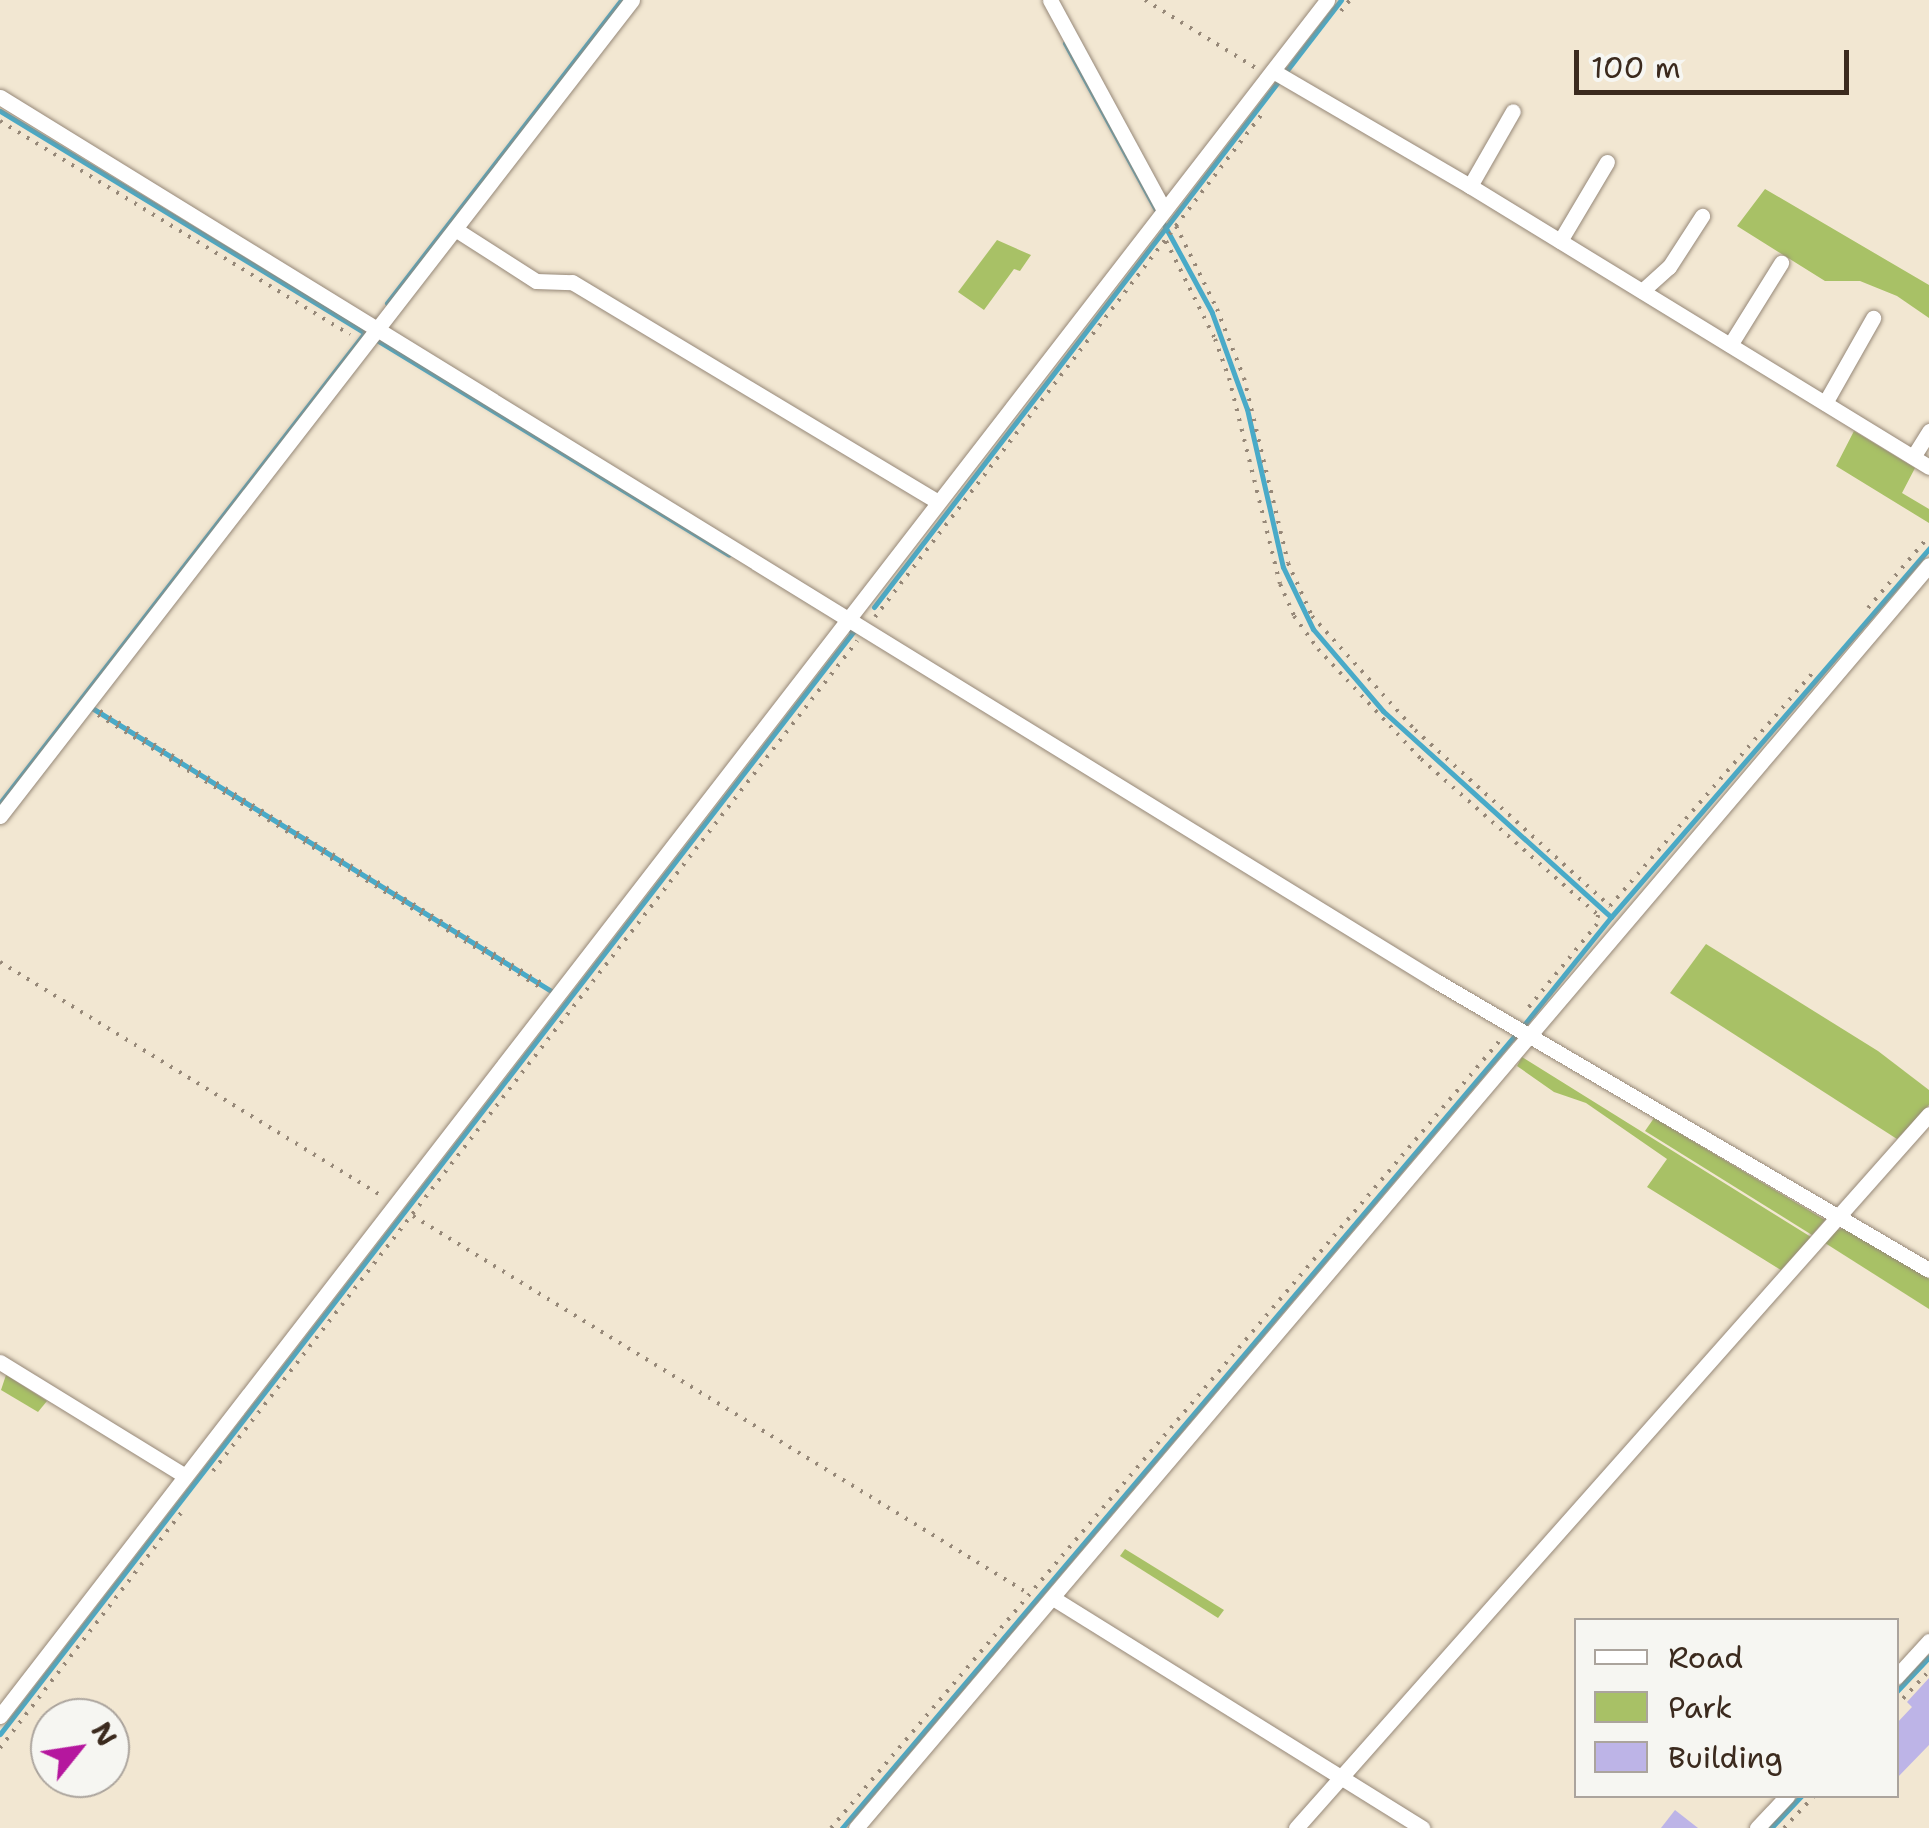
<!DOCTYPE html>
<style>
body{margin:0}
#map{position:relative;width:1929px;height:1828px;overflow:hidden;background:#f2e7d2;font-family:"Shantell Sans",sans-serif}
div>[style]{position:absolute}
.green>*{inset:0;background:#a8c166}
.stream>*{height:5px;margin:-2.5px;padding:0 2.5px;transform-origin:2.5px;border-radius:2.5px;background:#49aac8}
.building>*{inset:0;background:#bdb4e7}
.path>*{height:4px;margin-top:-2px;transform-origin:0;background:repeating-linear-gradient(90deg,#968878 0 2.5px,transparent 0 10.5px)}
.roads{filter:drop-shadow(0 0 2px #968878) drop-shadow(0 0 2px #968878)}
.minor>*{height:15px;margin:-7.5px;padding:0 7.5px;transform-origin:7.5px;border-radius:7.5px;background:#fff}
span{translate:-50% -50%;white-space:nowrap;text-align:center;line-height:1.15;-webkit-text-stroke:8px #f6f6f2;paint-order:stroke}
.legend{position:absolute;left:1574px;top:1618px;width:325px;height:180px;box-sizing:border-box;background:#f6f6f2;border:2px solid #aba49d;margin:0;padding:12px 18px;list-style:none;font-size:30px;color:#3b2a1e}
.legend li{display:flex;align-items:center;gap:20px;height:50px}
.legend b{width:50px;border:2px solid #aba49d}
.north{position:absolute;left:30px;top:1698px;width:100px;height:100px;box-sizing:border-box;background:#f6f6f2;border:2px solid #aba49d;border-radius:50%;rotate:60deg;font-size:28px;font-weight:700;line-height:40px;text-align:center;color:#3b2a1e}
.north::after{content:'';display:block;margin:auto;width:35px;height:45px;background:#b5179e;clip-path:polygon(50% 0,100% 100%,50% 72%,0 100%)}
.scale{position:absolute;left:1574px;top:50px;width:275px;height:45px;box-sizing:border-box;border:5px solid #3b2a1e;border-top:0;padding-left:12px;font-size:30px;line-height:35px;white-space:nowrap;color:#3b2a1e;-webkit-text-stroke:8px #f6f6f2;paint-order:stroke}
</style>
<div id="map">
<div class="green">
<div style="clip-path:polygon(1765px 189px,1929px 285px,1929px 318px,1897px 296px,1860px 281px,1825px 281px,1737px 226px)"></div>
<div style="clip-path:polygon(997px 240px,1031px 255px,1020px 271px,1014px 269px,984px 310px,958px 292px)"></div>
<div style="clip-path:polygon(1854px 431px,1915px 468px,1902px 493px,1929px 509px,1929px 523px,1836px 466px)"></div>
<div style="clip-path:polygon(1706px 944px,1878px 1051px,1929px 1090px,1929px 1105px,1897px 1139px,1670px 993px)"></div>
<div style="clip-path:polygon(1522px 1057px,1811px 1237px,1781px 1270px,1647px 1187px,1667px 1159px,1586px 1103px,1554px 1092px,1517px 1066px)"></div>
<div style="clip-path:polygon(1654px 1118px,1825px 1220px,1812px 1235px,1645px 1131px)"></div>
<div style="clip-path:polygon(1846px 1228px,1929px 1277px,1929px 1309px,1825px 1243px,1837px 1230px)"></div>
<div style="clip-path:polygon(6px 1375px,47px 1401px,38px 1412px,1px 1390px)"></div>
<div style="clip-path:polygon(1125px 1549px,1224px 1610px,1218px 1618px,1120px 1556px)"></div>
</div>
<div class="stream">
<div style="left:1065px;top:43px;width:307px;rotate:61.4deg"></div>
<div style="left:1212px;top:313px;width:102px;rotate:70deg"></div>
<div style="left:1247px;top:409px;width:162px;rotate:77.2deg"></div>
<div style="left:1283px;top:567px;width:69px;rotate:64.2deg"></div>
<div style="left:1313px;top:629px;width:108px;rotate:49.5deg"></div>
<div style="left:1383px;top:711px;width:307px;rotate:42.1deg"></div>
<div style="left:0;top:111px;width:427px;rotate:31.3deg"></div>
<div style="left:387px;top:303px;width:383px;rotate:-52.3deg"></div>
<div style="left:377px;top:340px;width:412px;rotate:31.4deg"></div>
<div style="left:874px;top:607px;width:766px;rotate:-52.43deg"></div>
<div style="left:92px;top:708px;width:541px;rotate:31.64deg"></div>
<div style="left:0;top:803px;width:597px;rotate:-52.21deg"></div>
<div style="left:1523px;top:1026px;width:140px;rotate:-51.1deg"></div>
<div style="left:1611px;top:917px;width:487px;rotate:-49.2deg"></div>
<div style="left:1896px;top:1692px;width:48px;rotate:-46.7deg"></div>
<div style="left:0;top:1734px;width:1394px;rotate:-52.26deg"></div>
<div style="left:853px;top:632px;width:5px;rotate:-143deg"></div>
<div style="left:842px;top:1828px;width:1041px;rotate:-49.67deg"></div>
<div style="left:1771px;top:1828px;width:44px;rotate:-46.8deg"></div>
</div>
<div class="building">
<div style="clip-path:polygon(1929px 1678px,1929px 1745px,1896px 1779px,1896px 1724px,1912px 1707px,1907px 1702px)"></div>
<div style="clip-path:polygon(1675px 1810px,1698px 1828px,1661px 1828px)"></div>
</div>
<div class="path">
<div style="left:1145px;top:0;width:130px;rotate:31.5deg"></div>
<div style="left:1341px;top:11px;width:14px;rotate:-51deg"></div>
<div style="left:0;top:121px;width:410px;rotate:31.4deg"></div>
<div style="left:1176px;top:226px;width:93px;rotate:63.7deg"></div>
<div style="left:1217px;top:309px;width:74px;rotate:68.6deg"></div>
<div style="left:1244px;top:378px;width:190px;rotate:76.6deg"></div>
<div style="left:1288px;top:563px;width:58px;rotate:65.6deg"></div>
<div style="left:1312px;top:616px;width:154px;rotate:47.9deg"></div>
<div style="left:1415px;top:730px;width:263px;rotate:42.1deg"></div>
<div style="left:1610px;top:906px;width:314px;rotate:-49deg"></div>
<div style="left:1166px;top:241px;width:110px;rotate:63.4deg"></div>
<div style="left:1215px;top:339px;width:41px;rotate:70.3deg"></div>
<div style="left:1229px;top:378px;width:212px;rotate:76.1deg"></div>
<div style="left:1280px;top:584px;width:35px;rotate:66deg"></div>
<div style="left:1294px;top:616px;width:41px;rotate:54deg"></div>
<div style="left:1318px;top:649px;width:151px;rotate:46.9deg"></div>
<div style="left:1421px;top:759px;width:236px;rotate:41.4deg"></div>
<div style="left:1598px;top:915px;width:9px;rotate:96deg"></div>
<div style="left:1597px;top:924px;width:115px;rotate:129.4deg"></div>
<div style="left:1868px;top:608px;width:94px;rotate:-49.7deg"></div>
<div style="left:875px;top:617px;width:640px;rotate:-52.43deg"></div>
<div style="left:100px;top:711px;width:520px;rotate:31.64deg"></div>
<div style="left:98px;top:715px;width:520px;rotate:31.64deg"></div>
<div style="left:0;top:962px;width:450px;rotate:31.5deg"></div>
<div style="left:413px;top:1216px;width:723px;rotate:31.53deg"></div>
<div style="left:213px;top:1471px;width:1051px;rotate:-52.19deg"></div>
<div style="left:1896px;top:1706px;width:48px;rotate:-46.7deg"></div>
<div style="left:0;top:1748px;width:300px;rotate:-52.4deg"></div>
<div style="left:831px;top:1828px;width:1035px;rotate:-49.66deg"></div>
<div style="left:1784px;top:1828px;width:44px;rotate:-46.8deg"></div>
</div>
<div class="roads">
<div class="minor">
<div style="left:1050px;top:0;width:239px;rotate:61.5deg"></div>
<div style="left:1273px;top:71px;width:228px;rotate:30.3deg"></div>
<div style="left:1470px;top:186px;width:538px;rotate:31.47deg"></div>
<div style="left:0;top:97px;width:1686px;rotate:31.62deg"></div>
<div style="left:1436px;top:981px;width:571px;rotate:30.38deg"></div>
<div style="left:1470px;top:186px;width:86px;rotate:-60.2deg"></div>
<div style="left:455px;top:229px;width:96px;rotate:32.7deg"></div>
<div style="left:536px;top:281px;width:36px;rotate:2deg"></div>
<div style="left:572px;top:282px;width:427px;rotate:31deg"></div>
<div style="left:1560px;top:241px;width:92px;rotate:-59.3deg"></div>
<div style="left:1642px;top:291px;width:36px;rotate:-42deg"></div>
<div style="left:1669px;top:267px;width:61px;rotate:-57.1deg"></div>
<div style="left:1730px;top:345px;width:97px;rotate:-58.1deg"></div>
<div style="left:1825px;top:403px;width:98px;rotate:-60.5deg"></div>
<div style="left:1913px;top:457px;width:31px;rotate:-58deg"></div>
<div style="left:0;top:816px;width:1032px;rotate:-52.24deg"></div>
<div style="left:0;top:1362px;width:216px;rotate:31.6deg"></div>
<div style="left:1053px;top:1598px;width:435px;rotate:31.9deg"></div>
<div style="left:1896px;top:1677px;width:49px;rotate:-47.5deg"></div>
<div style="left:0;top:1716px;width:2169px;rotate:-52.28deg"></div>
<div style="left:856px;top:1828px;width:1657px;rotate:-49.65deg"></div>
<div style="left:1296px;top:1828px;width:954px;rotate:-48.44deg"></div>
<div style="left:1757px;top:1828px;width:44px;rotate:-46.8deg"></div>
</div>
</div>
<ul class="legend">
<li><b style="height:12px;background:#fff"></b>Road</li>
<li><b style="height:28px;background:#a8c166"></b>Park</li>
<li><b style="height:28px;background:#bdb4e7"></b>Building</li>
</ul>
<div class="north">N</div>
<div class="scale">100 m</div>
</div>
